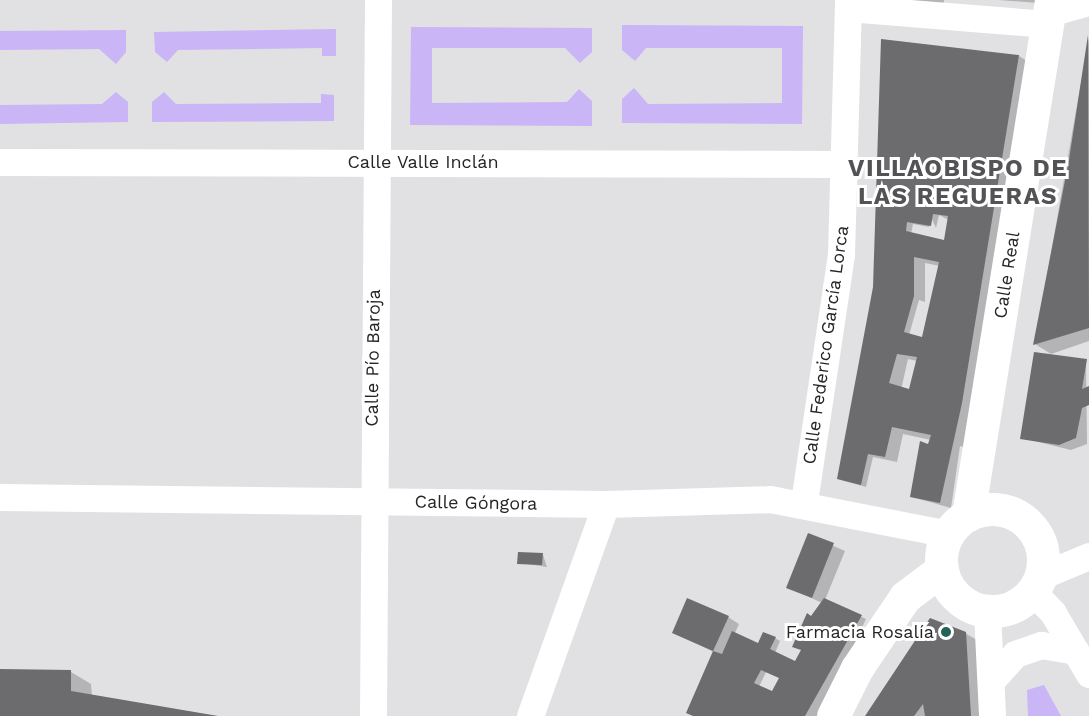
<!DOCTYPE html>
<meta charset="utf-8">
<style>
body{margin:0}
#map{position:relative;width:1089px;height:716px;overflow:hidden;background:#e1e0e3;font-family:"Work Sans",sans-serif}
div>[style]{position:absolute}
.green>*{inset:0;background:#cab5f7}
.shadow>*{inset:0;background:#0003}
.building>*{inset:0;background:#6c6b6e}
.street>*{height:27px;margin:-13.5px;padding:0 13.5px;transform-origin:13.5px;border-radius:13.5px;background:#fff}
.secondary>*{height:33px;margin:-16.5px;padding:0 16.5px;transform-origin:16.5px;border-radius:16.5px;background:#fff}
.secondary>.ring{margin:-16.5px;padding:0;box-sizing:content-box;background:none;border:33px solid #fff;border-radius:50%}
.dots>*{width:16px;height:16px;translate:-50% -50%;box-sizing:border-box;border:3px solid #fff;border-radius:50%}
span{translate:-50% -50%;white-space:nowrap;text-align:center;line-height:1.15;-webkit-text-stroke:6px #fff;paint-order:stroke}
.street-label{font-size:18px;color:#252526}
.poi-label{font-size:18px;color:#252526}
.right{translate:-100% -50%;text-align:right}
.district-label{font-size:24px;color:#535255;font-weight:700;letter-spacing:1.5px}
</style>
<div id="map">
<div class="green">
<div style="clip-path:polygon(622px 25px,803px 26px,802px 124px,622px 123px,622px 99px,634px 88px,648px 104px,782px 103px,782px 48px,646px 48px,635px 61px,622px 50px)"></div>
<div style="clip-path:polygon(411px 27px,592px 28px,592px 52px,580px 63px,565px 48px,432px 48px,432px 103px,567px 102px,579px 89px,592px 101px,592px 126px,410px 125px)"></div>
<div style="clip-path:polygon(336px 29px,336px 56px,322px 56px,322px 48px,178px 50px,167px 62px,155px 52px,154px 32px)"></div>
<div style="clip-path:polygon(126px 30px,126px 52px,116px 64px,99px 49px,0 50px,0 31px)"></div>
<div style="clip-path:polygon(116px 92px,128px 102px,128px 122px,0 124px,0 105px,102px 104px)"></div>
<div style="clip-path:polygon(164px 92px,176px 104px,321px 103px,321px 94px,334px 95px,334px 121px,152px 122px,152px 102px)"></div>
<div style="clip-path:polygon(1044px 685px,1061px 716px,1028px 716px,1027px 690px)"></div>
</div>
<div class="shadow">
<div style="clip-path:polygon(903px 0,944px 0,943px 8px)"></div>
<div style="clip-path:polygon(998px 0,1039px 0,1038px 3px)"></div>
<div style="clip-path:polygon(1089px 37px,1089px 341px,1051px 354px,1035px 344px)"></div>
<div style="clip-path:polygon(evenodd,1019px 56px,1035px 66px,972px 449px,960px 446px,951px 508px,912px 497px,931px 440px,903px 434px,897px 462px,873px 457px,866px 487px,844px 481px,839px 478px,875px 287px,878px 225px,1019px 56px,939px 215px,949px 220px,945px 242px,911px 234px,913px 224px,929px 227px,931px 217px,936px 228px,939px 215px,1019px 56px,925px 263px,940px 266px,923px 339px,909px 335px,919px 300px,925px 302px,925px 263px,1019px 56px,908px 359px,917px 361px,919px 394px,901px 390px,908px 359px)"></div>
<div style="clip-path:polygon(1086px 360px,1087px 444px,1071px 450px,1022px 438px)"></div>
<div style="clip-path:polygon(evenodd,809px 535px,845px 551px,825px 600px,866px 619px,821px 716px,695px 716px,714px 652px,674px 633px,728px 617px,739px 624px,735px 633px,759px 645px,775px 638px,780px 641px,775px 653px,796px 663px,822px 603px,788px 587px,809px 535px,766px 672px,780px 678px,773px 693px,759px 687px,766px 672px)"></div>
<div style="clip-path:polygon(543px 555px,547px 567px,519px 563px)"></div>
<div style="clip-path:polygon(965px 633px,982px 643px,987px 716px,867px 716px)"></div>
<div style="clip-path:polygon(0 670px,71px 672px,91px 684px,92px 696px,216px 716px,0 716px)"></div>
</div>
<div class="building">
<div style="clip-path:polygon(1088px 35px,1089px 328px,1033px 345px,1069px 160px)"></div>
<div style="clip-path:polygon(evenodd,881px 39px,1019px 55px,962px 403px,940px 503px,910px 497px,920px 441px,928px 444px,931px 435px,892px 427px,885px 457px,868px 454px,861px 485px,837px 479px,873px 287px,881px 39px,933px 214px,948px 216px,944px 240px,906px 231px,907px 222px,931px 226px,933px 214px,881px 39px,914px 257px,939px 262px,922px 337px,904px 332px,914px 296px,914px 257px,881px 39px,897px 354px,917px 357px,909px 389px,889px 383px,897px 354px)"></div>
<div style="clip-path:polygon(1034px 352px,1087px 359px,1082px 389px,1089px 386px,1089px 405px,1082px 408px,1076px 438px,1059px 445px,1020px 439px)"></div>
<div style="clip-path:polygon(808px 533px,834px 543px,812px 598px,786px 588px)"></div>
<div style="clip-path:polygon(518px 552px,543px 553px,542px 565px,517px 564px)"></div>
<div style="clip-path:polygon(evenodd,687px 598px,729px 616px,713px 651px,722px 654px,732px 631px,758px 643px,763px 632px,776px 637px,770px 649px,795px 661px,801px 650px,792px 647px,807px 613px,811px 616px,824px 598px,862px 615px,805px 716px,693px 716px,686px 713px,713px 651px,672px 633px,687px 598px,761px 670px,779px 678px,772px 691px,754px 683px,761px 670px)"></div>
<div style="clip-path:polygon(930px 618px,966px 632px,971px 716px,925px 716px,923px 704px,914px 716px,865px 716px)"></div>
<div style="clip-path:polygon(0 669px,71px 670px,71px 691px,218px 716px,0 716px)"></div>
</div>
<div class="street">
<div style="left:848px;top:8px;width:199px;rotate:4.6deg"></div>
<div style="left:1049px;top:13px;width:41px;rotate:-15.4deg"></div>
<div style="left:0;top:162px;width:846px;rotate:0.14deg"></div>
<div style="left:0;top:497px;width:606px;rotate:0.66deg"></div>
<div style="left:606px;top:504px;width:164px;rotate:-1.7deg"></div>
<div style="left:770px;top:499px;width:181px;rotate:11.1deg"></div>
<div style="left:804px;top:502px;width:251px;rotate:-81.5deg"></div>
<div style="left:841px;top:254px;width:254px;rotate:-88.4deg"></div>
<div style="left:1041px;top:576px;width:52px;rotate:-22.6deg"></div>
<div style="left:1033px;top:592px;width:29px;rotate:46deg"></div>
<div style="left:1053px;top:613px;width:71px;rotate:59.5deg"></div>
<div style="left:987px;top:612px;width:104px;rotate:87.2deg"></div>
<div style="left:991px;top:681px;width:36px;rotate:-48deg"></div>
<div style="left:1015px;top:654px;width:28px;rotate:-19deg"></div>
<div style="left:1041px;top:645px;width:35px;rotate:10deg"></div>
<div style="left:373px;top:716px;width:716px;rotate:-89.6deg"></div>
<div style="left:530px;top:716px;width:225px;rotate:-70.3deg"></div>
</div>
<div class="secondary">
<div class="ring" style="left:941px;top:509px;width:69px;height:69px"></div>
<div style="left:968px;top:515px;width:522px;rotate:-80.84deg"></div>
<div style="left:833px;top:716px;width:54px;rotate:-63.4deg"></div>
<div style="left:857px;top:668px;width:86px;rotate:-55.9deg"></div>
<div style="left:905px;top:597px;width:46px;rotate:-37.1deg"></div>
</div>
<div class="dots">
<div style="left:946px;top:632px;background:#216455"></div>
</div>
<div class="street-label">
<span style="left:423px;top:162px">Calle Valle Inclán</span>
<span style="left:1007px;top:275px;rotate:-81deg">Calle Real</span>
<span style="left:826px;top:345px;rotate:-82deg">Calle Federico García Lorca</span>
<span style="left:373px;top:358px;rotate:-89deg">Calle Pío Baroja</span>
<span style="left:476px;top:503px;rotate:1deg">Calle Góngora</span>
</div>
<div class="poi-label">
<span class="right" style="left:934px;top:632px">Farmacia Rosalía</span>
</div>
<div class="district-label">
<span style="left:958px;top:183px">VILLAOBISPO DE<br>LAS REGUERAS</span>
</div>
</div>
